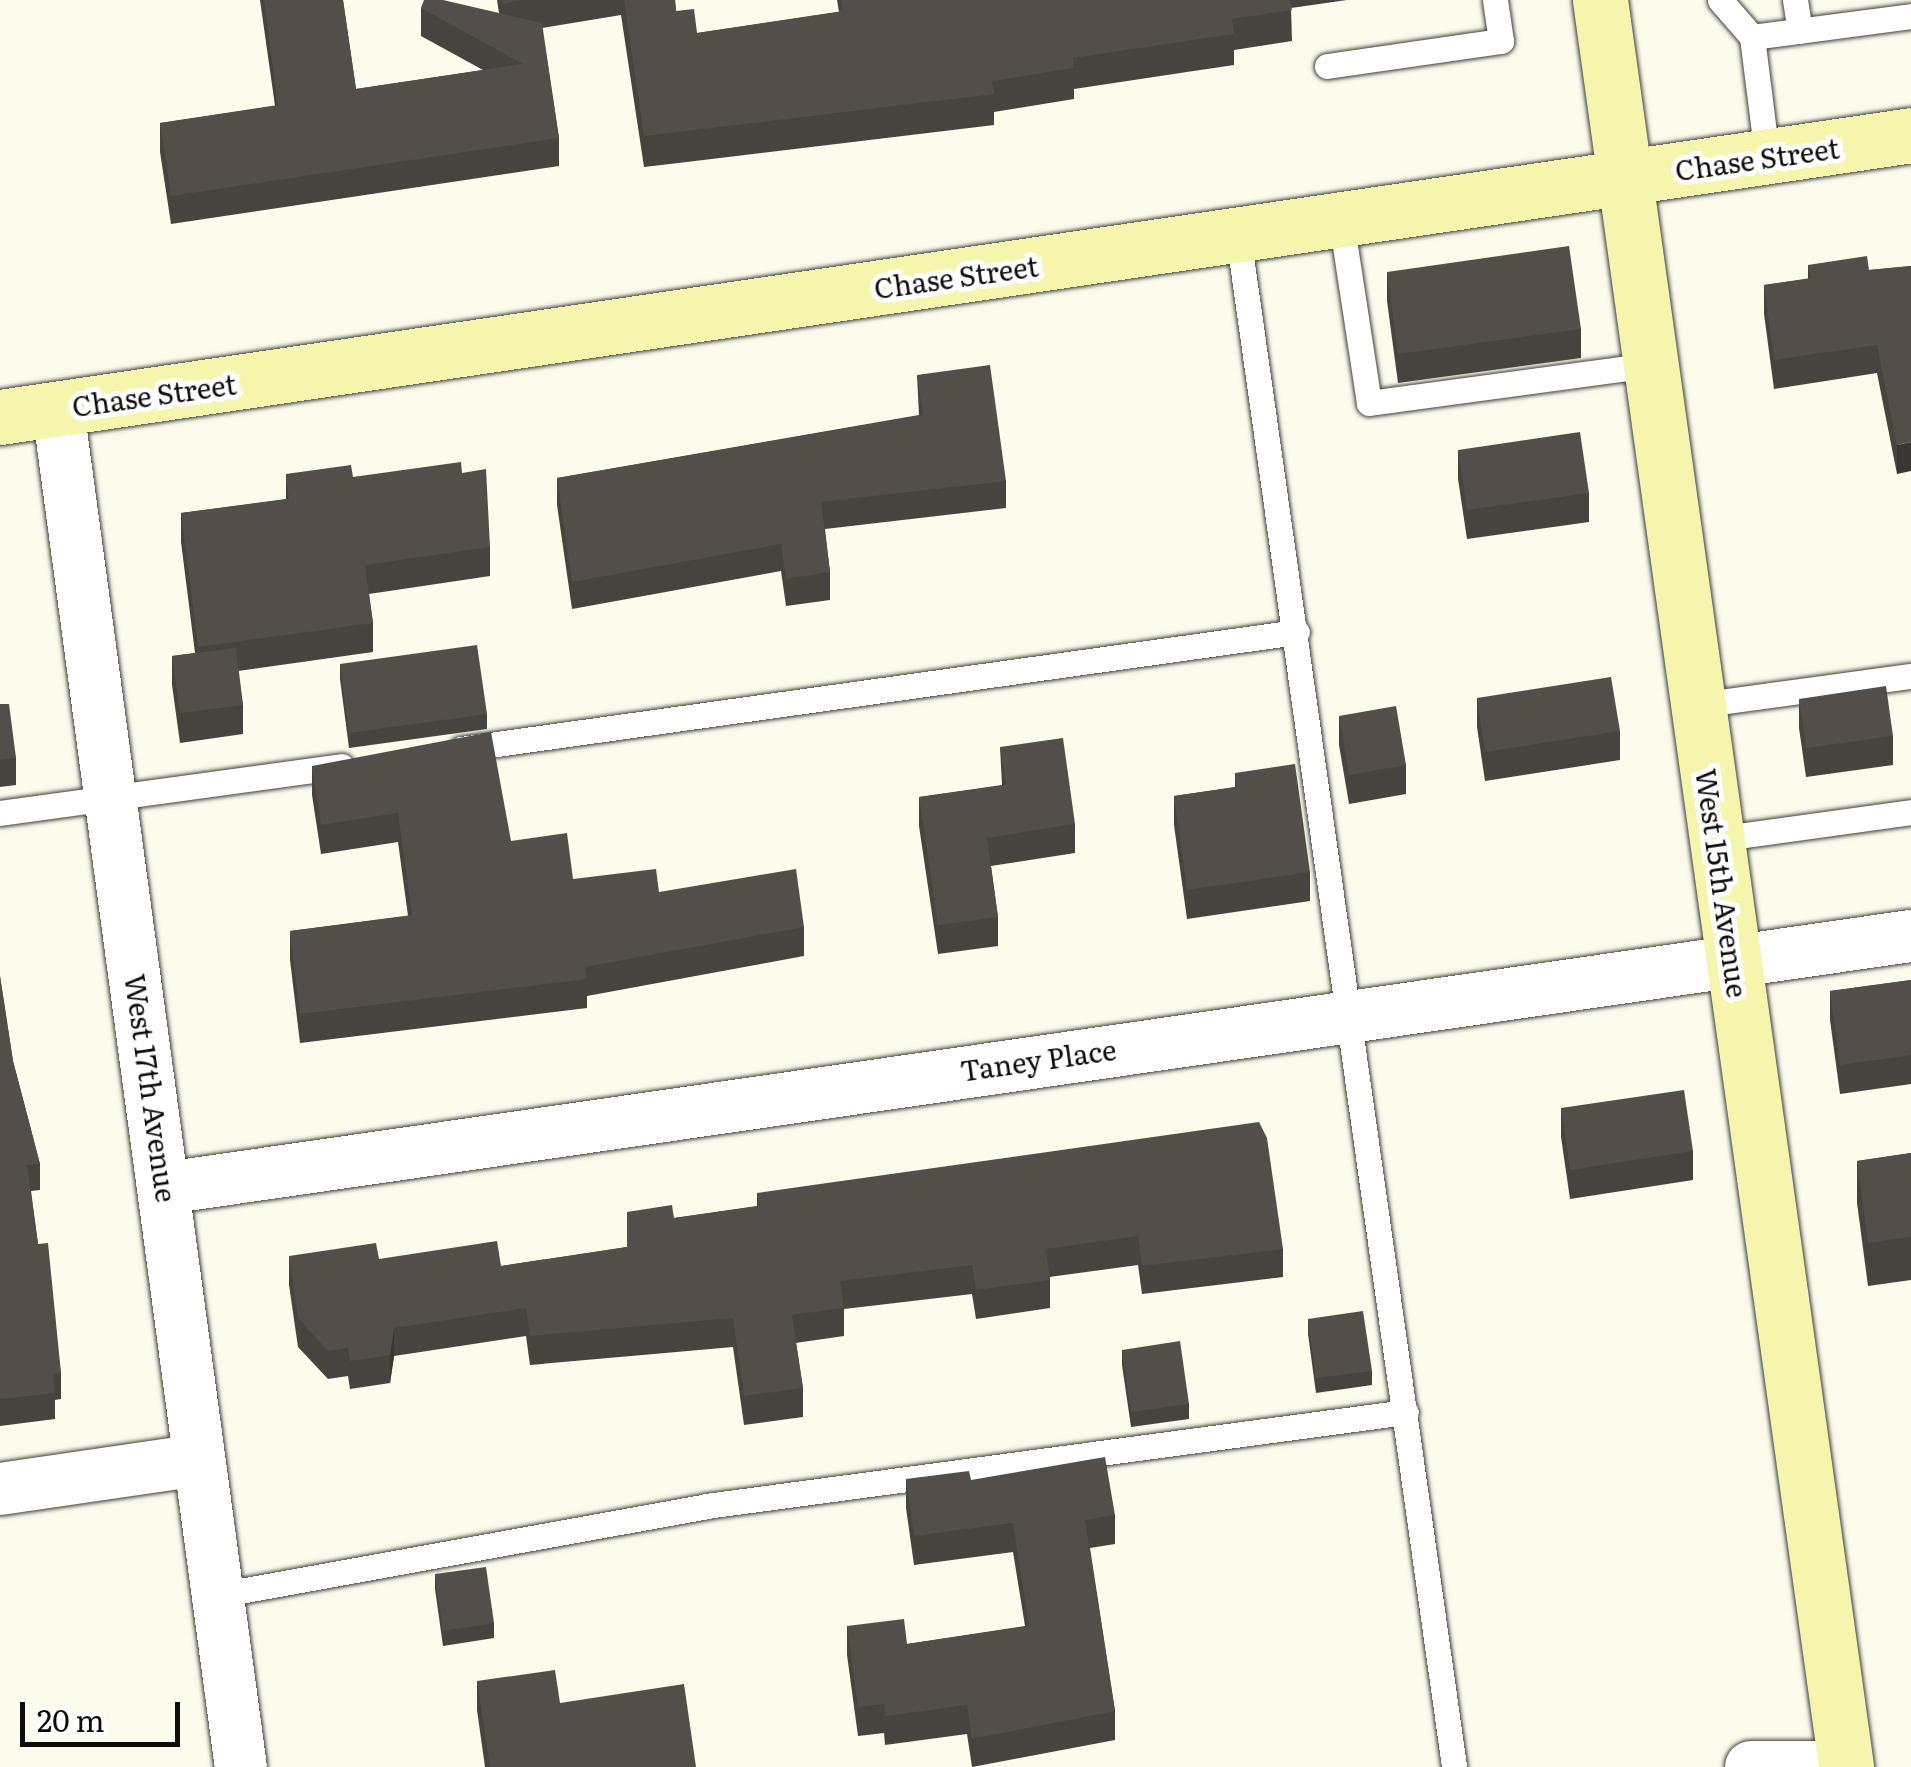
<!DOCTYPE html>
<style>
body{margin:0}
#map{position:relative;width:1911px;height:1767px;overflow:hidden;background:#fdfbec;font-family:Literata,serif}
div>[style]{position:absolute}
.roads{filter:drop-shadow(0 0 2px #3e3e3e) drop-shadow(0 0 2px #3e3e3e)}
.lane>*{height:25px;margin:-12.5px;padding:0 12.5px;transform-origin:12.5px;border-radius:12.5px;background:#fff}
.street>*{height:52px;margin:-26px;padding:0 26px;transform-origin:26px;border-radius:26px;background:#fff}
.secondary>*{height:55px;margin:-27.5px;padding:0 27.5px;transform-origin:27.5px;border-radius:27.5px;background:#f6f5ae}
.wall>*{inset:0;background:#47433f}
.shaded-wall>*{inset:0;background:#3a3733}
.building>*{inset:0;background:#534e49}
span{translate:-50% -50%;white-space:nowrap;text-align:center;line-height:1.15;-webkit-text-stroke:10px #fff;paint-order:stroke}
.street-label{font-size:28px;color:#0b0b0b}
.scale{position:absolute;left:20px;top:1702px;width:160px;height:45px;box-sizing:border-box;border:5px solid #0b0b0b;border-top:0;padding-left:12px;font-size:30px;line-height:35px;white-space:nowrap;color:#0b0b0b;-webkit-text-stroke:8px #fff;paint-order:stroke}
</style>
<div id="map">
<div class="roads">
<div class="lane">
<div style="left:1720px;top:0;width:49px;rotate:49.1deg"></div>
<div style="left:1752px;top:37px;width:160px;rotate:-7.5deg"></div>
<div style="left:1795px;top:0;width:31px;rotate:81deg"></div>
<div style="left:1752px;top:37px;width:120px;rotate:82.8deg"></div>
<div style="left:1327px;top:66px;width:176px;rotate:-8.2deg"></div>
<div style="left:1501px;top:41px;width:41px;rotate:-98.3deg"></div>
<div style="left:1341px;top:220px;width:185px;rotate:81.3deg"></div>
<div style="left:1369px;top:403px;width:285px;rotate:-7.7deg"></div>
<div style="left:1238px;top:235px;width:1547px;rotate:81.97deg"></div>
<div style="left:1698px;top:705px;width:215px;rotate:-7.8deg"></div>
<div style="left:461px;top:749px;width:844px;rotate:-7.97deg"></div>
<div style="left:0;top:813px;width:345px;rotate:-7.8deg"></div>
<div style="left:1717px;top:839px;width:196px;rotate:-7.9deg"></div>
<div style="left:218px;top:1595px;width:496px;rotate:-10.3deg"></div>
<div style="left:706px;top:1506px;width:706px;rotate:-7.65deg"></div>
</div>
<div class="street">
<div style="left:58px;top:409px;width:1370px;rotate:82.33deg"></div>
<div style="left:166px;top:1188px;width:1763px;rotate:-8.22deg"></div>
<div style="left:0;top:1489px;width:201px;rotate:-8.3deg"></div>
<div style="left:1751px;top:1767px;width:73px"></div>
</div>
<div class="secondary">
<div style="left:1600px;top:0;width:1784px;rotate:82.07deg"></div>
<div style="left:0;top:417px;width:1932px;rotate:-8.39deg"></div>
</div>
</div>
<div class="wall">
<div style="clip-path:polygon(260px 0,343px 0,356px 89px,483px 70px,421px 36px,421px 8px,499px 13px,497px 0,675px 0,676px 11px,697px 33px,839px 12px,837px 0,1347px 0,1291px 8px,1292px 41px,1234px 50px,1234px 65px,1074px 89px,1074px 99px,994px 112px,994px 125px,644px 167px,621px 15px,542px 28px,559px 138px,559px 166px,171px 224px,160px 152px,160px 123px,275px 106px)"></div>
<div style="clip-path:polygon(1808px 265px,1869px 270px,1911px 266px,1897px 474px,1877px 373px,1774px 389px,1764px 314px,1764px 285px,1808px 279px)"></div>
<div style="clip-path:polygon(1387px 272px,1581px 329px,1581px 358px,1398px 383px,1387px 301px)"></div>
<div style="clip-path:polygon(917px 375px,1006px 481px,1006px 508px,825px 529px,830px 572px,830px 600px,786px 606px,781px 571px,572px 609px,557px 505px,557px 478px,919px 415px)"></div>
<div style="clip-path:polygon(1458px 450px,1589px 493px,1589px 522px,1467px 539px,1458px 479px)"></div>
<div style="clip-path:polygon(462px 473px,490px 547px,490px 576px,369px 594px,373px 623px,373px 652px,238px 671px,243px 705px,243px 734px,180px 743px,172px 685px,172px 656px,195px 653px,181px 542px,181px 513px,286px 499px,286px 474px,353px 477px)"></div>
<div style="clip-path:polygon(340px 664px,487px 714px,487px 729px,349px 748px,340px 679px)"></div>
<div style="clip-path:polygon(1477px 698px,1620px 731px,1620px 760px,1485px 781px,1477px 727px)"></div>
<div style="clip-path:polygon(1799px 699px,1893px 736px,1893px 765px,1806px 777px,1799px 728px)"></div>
<div style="clip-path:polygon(0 704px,16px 758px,16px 785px,0 787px)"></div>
<div style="clip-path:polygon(1339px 716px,1406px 765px,1406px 794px,1349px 804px,1339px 745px)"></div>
<div style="clip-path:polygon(1000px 747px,1075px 824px,1075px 853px,991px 866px,998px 917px,998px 946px,938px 954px,919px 826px,919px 797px,1002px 785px)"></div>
<div style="clip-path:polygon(312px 766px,511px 841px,573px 879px,659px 892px,804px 927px,804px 956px,587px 996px,587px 1008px,300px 1043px,290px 960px,290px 931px,408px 916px,398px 842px,321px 854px,312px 795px)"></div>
<div style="clip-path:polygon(1235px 773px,1310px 872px,1310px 901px,1187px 919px,1174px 825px,1174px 796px,1235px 787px)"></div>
<div style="clip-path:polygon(0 976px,13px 1061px,40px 1164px,40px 1190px,31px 1191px,38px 1244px,61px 1373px,61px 1399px,55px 1400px,55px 1419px,0 1426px)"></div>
<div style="clip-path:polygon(1911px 980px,1911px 1084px,1840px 1094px,1830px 1020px,1830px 991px)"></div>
<div style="clip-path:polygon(1561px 1108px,1693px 1151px,1693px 1180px,1570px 1199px,1561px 1137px)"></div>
<div style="clip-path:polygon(1911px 1153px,1911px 1280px,1868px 1286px,1857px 1203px,1857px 1161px)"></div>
<div style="clip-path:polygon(757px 1193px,1283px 1249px,1283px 1277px,1142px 1294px,1138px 1265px,1050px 1277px,1050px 1308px,976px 1319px,972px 1294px,844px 1309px,844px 1336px,796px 1343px,803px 1388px,803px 1417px,744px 1425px,733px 1347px,530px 1365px,526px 1336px,394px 1356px,390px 1383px,350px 1389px,348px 1376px,328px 1379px,298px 1347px,289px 1285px,289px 1256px,379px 1259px,501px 1266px,627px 1247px,674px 1218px,757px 1206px)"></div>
<div style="clip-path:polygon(1308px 1319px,1372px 1371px,1372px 1385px,1316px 1393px,1308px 1334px)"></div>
<div style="clip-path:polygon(1122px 1350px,1189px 1404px,1189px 1419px,1131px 1427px,1122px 1365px)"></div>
<div style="clip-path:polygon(906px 1479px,971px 1480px,1115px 1515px,1115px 1544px,1090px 1548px,1115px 1711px,1115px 1740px,972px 1767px,967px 1734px,885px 1745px,884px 1733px,858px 1736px,847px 1655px,847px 1626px,907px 1644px,1025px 1626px,1013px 1552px,914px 1565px,906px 1508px)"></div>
<div style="clip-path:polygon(435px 1574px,494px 1623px,494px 1638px,443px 1646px,435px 1589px)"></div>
<div style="clip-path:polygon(477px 1681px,560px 1703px,696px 1767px,485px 1767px,477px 1710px)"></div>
</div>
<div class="shaded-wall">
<div style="clip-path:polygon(1911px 442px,1911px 471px,1897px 474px,1897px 445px)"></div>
<div style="clip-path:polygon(394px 1328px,394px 1356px,390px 1383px,390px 1355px)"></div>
</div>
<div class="building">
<div style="clip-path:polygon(264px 0,343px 0,356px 89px,523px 64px,421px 8px,424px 0,443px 0,542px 23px,559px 138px,171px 196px,160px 123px,278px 105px)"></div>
<div style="clip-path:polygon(502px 0,524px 0,502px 4px)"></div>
<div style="clip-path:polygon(624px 0,675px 0,676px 11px,694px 9px,697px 33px,843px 11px,841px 0,1290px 0,1292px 10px,1232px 19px,1234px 34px,1073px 58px,1074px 68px,992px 81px,994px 94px,644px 136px)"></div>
<div style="clip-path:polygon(1569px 246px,1581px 329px,1398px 354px,1387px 272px)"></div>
<div style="clip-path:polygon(1867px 256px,1869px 270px,1911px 266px,1911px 442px,1897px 445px,1877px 345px,1774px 360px,1764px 285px,1811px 278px,1808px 265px)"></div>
<div style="clip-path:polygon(990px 365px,1006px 481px,821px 502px,830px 572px,786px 579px,781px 544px,572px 582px,557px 478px,923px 415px,917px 375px)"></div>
<div style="clip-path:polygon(1580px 432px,1589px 493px,1467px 510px,1458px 450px)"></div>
<div style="clip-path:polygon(461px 462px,462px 473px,486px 469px,490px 547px,365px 565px,373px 623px,198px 647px,181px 513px,289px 499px,286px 474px,351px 465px,353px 477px)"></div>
<div style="clip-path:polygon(477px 645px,487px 714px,349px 733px,340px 664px)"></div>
<div style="clip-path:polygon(236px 648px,243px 705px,180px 713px,172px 656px)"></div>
<div style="clip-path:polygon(1611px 677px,1620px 731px,1485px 752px,1477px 698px)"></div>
<div style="clip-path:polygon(1886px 686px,1893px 736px,1806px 748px,1799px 699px)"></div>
<div style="clip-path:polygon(0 704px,9px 704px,16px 758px,0 760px)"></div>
<div style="clip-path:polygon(1396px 706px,1406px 765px,1349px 775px,1339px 716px)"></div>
<div style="clip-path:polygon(491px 732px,511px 841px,567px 833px,573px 879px,656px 869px,659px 892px,796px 869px,804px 927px,585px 967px,587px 979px,300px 1014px,290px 931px,412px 915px,398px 813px,321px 825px,312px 766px)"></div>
<div style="clip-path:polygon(1063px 738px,1075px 824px,987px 838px,998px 917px,938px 925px,919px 797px,1006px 785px,1000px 747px)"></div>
<div style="clip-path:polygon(1295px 764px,1310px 872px,1187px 890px,1174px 796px,1237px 787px,1235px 773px)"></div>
<div style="clip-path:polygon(0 976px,13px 1061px,40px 1164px,27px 1165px,38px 1244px,48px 1243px,61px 1373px,53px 1374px,55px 1393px,0 1399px)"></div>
<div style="clip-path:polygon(1911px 980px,1911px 1055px,1840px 1065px,1830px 991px)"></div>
<div style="clip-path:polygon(1684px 1090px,1693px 1151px,1570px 1170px,1561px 1108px)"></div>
<div style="clip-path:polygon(1259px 1122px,1267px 1138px,1283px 1249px,1142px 1266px,1138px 1236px,1046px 1249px,1050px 1280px,976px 1290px,972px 1265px,840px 1281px,844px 1308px,792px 1315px,803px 1388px,744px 1396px,733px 1318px,530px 1336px,526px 1308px,394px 1328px,390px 1355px,350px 1361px,348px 1348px,328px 1351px,298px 1318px,289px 1256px,376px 1243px,379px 1259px,497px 1241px,501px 1266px,627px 1247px,627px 1212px,672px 1205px,674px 1218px,759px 1206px,757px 1193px)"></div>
<div style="clip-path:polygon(1911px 1153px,1911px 1237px,1868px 1243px,1857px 1161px)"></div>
<div style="clip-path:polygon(1363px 1311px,1372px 1371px,1316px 1378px,1308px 1319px)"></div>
<div style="clip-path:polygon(1180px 1341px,1189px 1404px,1131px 1412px,1122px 1350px)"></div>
<div style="clip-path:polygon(1105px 1457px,1115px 1515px,1085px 1520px,1115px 1711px,972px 1739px,967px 1705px,885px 1716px,884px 1704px,858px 1707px,847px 1626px,904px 1619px,907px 1644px,1029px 1626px,1013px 1523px,914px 1536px,906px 1479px,969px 1471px,971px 1480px)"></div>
<div style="clip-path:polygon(486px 1567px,494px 1623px,443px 1631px,435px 1574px)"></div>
<div style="clip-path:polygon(555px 1670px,560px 1703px,684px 1684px,696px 1767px,490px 1767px,477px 1681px)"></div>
</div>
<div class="street-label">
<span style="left:1757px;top:158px;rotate:-8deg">Chase Street</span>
<span style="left:956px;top:276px;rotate:-8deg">Chase Street</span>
<span style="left:154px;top:394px;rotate:-8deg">Chase Street</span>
<span style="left:1723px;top:883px;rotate:82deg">West 15th Avenue</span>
<span style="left:1038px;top:1059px;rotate:-8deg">Taney Place</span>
<span style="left:152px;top:1088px;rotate:82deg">West 17th Avenue</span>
</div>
<div class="scale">20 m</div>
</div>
